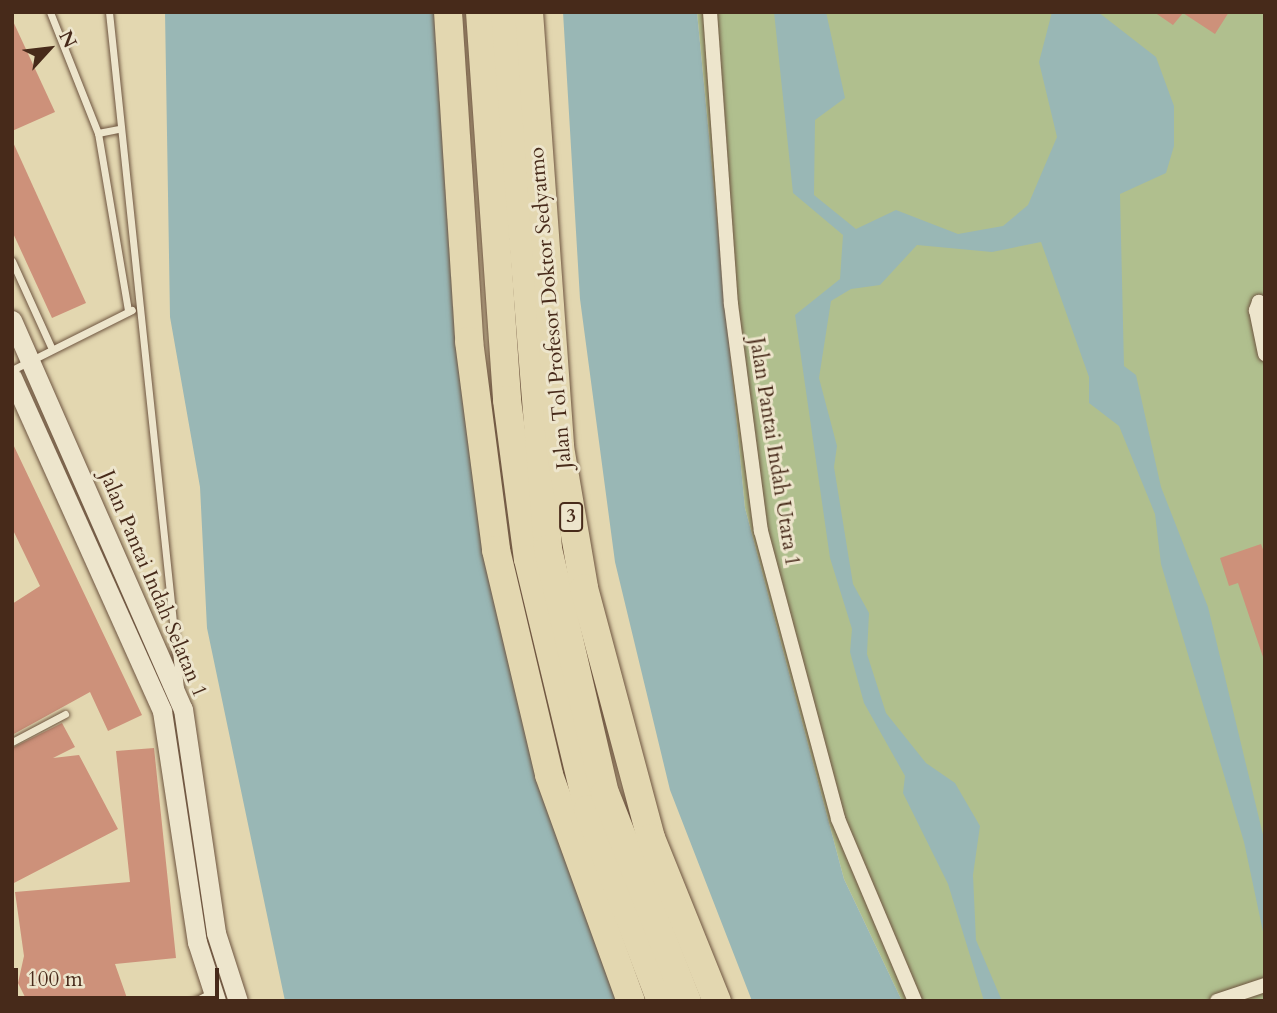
<!DOCTYPE html>
<style>
body{margin:0}
#map{position:relative;width:1277px;height:1013px;overflow:hidden;background:#e3d7b0;font-family:Cardo,serif}
div>[style]{position:absolute}
.green>*{inset:0;background:#b0bf8e}
.water>*{inset:0;background:#99b7b5}
.building>*{inset:0;background:#cd917a}
.roads{filter:drop-shadow(0 0 2px #6e5540) drop-shadow(0 0 2px #6e5540)}
.service>*{height:7px;margin:-3.5px;padding:0 3.5px;transform-origin:3.5px;border-radius:3.5px;background:#ede5cc}
.minor>*{height:14px;margin:-7px;padding:0 7px;transform-origin:7px;border-radius:7px;background:#ede5cc}
.tertiary>*{height:19px;margin:-9.5px;padding:0 9.5px;transform-origin:9.5px;border-radius:9.5px;background:#ede5cc}
.motorway>*{height:28px;margin:-14px;padding:0 14px;transform-origin:14px;border-radius:14px;background:#e3d7b0}
span{translate:-50% -50%;white-space:nowrap;text-align:center;line-height:1.15;-webkit-text-stroke:6px #ede5cc;paint-order:stroke}
.shield-label span{padding:2px 5px;background:#ede5cc;border:2px solid;border-radius:5px;-webkit-text-stroke-width:0}
.shield-label{font-size:19px;color:#472a1a;font-weight:700}
.street-label{font-size:21px;color:#472a1a}
.frame{position:absolute;inset:0;border:14px solid #472a1a;pointer-events:none}
.north{position:absolute;left:14px;top:14px;width:70px;height:70px;-webkit-text-stroke:5px #ede5cc;paint-order:stroke;rotate:63deg;font-size:19px;font-weight:700;line-height:28px;text-align:center;color:#472a1a}
.north::after{content:'';display:block;margin:auto;width:24px;height:32px;background:#472a1a;clip-path:polygon(50% 0,100% 100%,50% 72%,0 100%)}
.scale{position:absolute;left:14px;top:968px;width:205px;height:32px;box-sizing:border-box;border:4px solid #472a1a;border-top:0;padding-left:9px;font-size:21px;line-height:24px;white-space:nowrap;color:#472a1a;-webkit-text-stroke:5px #ede5cc;paint-order:stroke}
</style>
<div id="map">
<div class="green">
<div style="clip-path:polygon(697px 12px,1265px 12px,1265px 1001px,902px 1001px,844px 879px,745px 508px)"></div>
</div>
<div class="water">
<div style="clip-path:polygon(165px 12px,444px 12px,477px 477px,623px 1001px,285px 1001px,207px 628px,200px 487px,170px 317px)"></div>
<div style="clip-path:polygon(563px 12px,697px 12px,745px 508px,844px 879px,902px 1001px,752px 1001px,670px 790px,615px 562px,580px 299px)"></div>
<div style="clip-path:polygon(774px 12px,826px 12px,845px 98px,815px 120px,814px 195px,856px 229px,896px 210px,958px 234px,1003px 226px,1028px 205px,1057px 137px,1039px 62px,1052px 12px,1098px 12px,1156px 57px,1174px 106px,1174px 146px,1166px 173px,1120px 194px,1124px 366px,1136px 375px,1161px 487px,1208px 607px,1265px 843px,1265px 941px,1244px 842px,1161px 564px,1155px 514px,1119px 426px,1089px 403px,1089px 377px,1041px 242px,992px 252px,917px 245px,880px 285px,851px 289px,831px 301px,819px 378px,837px 446px,834px 467px,853px 584px,869px 613px,867px 654px,886px 713px,926px 763px,955px 783px,980px 826px,973px 875px,976px 940px,1002px 1001px,984px 1001px,948px 884px,903px 793px,905px 776px,864px 703px,850px 652px,852px 629px,830px 558px,795px 315px,840px 279px,843px 235px,793px 193px)"></div>
</div>
<div class="building">
<div style="clip-path:polygon(1154px 12px,1229px 12px,1215px 34px,1183px 13px,1173px 25px)"></div>
<div style="clip-path:polygon(12px 19px,55px 112px,12px 131px)"></div>
<div style="clip-path:polygon(12px 140px,86px 303px,52px 318px,12px 231px)"></div>
<div style="clip-path:polygon(12px 442px,142px 715px,108px 731px,90px 692px,12px 735px,12px 604px,40px 586px,12px 528px)"></div>
<div style="clip-path:polygon(1261px 544px,1265px 555px,1263px 657px,1238px 583px,1229px 586px,1220px 558px)"></div>
<div style="clip-path:polygon(62px 723px,75px 747px,53px 758px,79px 755px,118px 829px,12px 884px,12px 748px)"></div>
<div style="clip-path:polygon(154px 748px,176px 958px,115px 964px,128px 1001px,27px 1001px,18px 983px,24px 956px,15px 892px,130px 882px,116px 751px)"></div>
</div>
<div class="roads">
<div class="service">
<div style="left:50px;top:12px;width:130px;rotate:68.4deg"></div>
<div style="left:98px;top:133px;width:20px;rotate:-11deg"></div>
<div style="left:109px;top:12px;width:681px;rotate:84.01deg"></div>
<div style="left:98px;top:133px;width:181px;rotate:80.4deg"></div>
<div style="left:12px;top:261px;width:94px;rotate:65.6deg"></div>
<div style="left:12px;top:370px;width:134px;rotate:-26.6deg"></div>
<div style="left:12px;top:742px;width:60px;rotate:-27.8deg"></div>
<div style="left:195px;top:1001px;width:20px;rotate:-27deg"></div>
</div>
<div class="minor">
<div style="left:710px;top:12px;width:293px;rotate:85.9deg"></div>
<div style="left:731px;top:304px;width:229px;rotate:82.5deg"></div>
<div style="left:761px;top:531px;width:298px;rotate:75deg"></div>
<div style="left:838px;top:819px;width:198px;rotate:67.1deg"></div>
<div style="left:1265px;top:305px;width:7px;rotate:-153deg"></div>
<div style="left:1259px;top:302px;width:9px;rotate:111deg"></div>
<div style="left:1256px;top:310px;width:45px;rotate:78.4deg"></div>
<div style="left:1217px;top:1001px;width:51px;rotate:-18.4deg"></div>
</div>
<div class="tertiary">
<div style="left:12px;top:320px;width:425px;rotate:66.3deg"></div>
<div style="left:183px;top:709px;width:226px;rotate:81.6deg"></div>
<div style="left:216px;top:933px;width:71px;rotate:72.1deg"></div>
<div style="left:12px;top:377px;width:366px;rotate:65.8deg"></div>
<div style="left:162px;top:711px;width:234px;rotate:81.4deg"></div>
<div style="left:197px;top:942px;width:62px;rotate:72.1deg"></div>
</div>
<div class="motorway">
<div style="left:448px;top:12px;width:330px;rotate:86.3deg"></div>
<div style="left:469px;top:341px;width:211px;rotate:82.6deg"></div>
<div style="left:496px;top:550px;width:231px;rotate:76.7deg"></div>
<div style="left:549px;top:775px;width:240px;rotate:70.1deg"></div>
<div style="left:480px;top:12px;width:389px;rotate:86deg"></div>
<div style="left:507px;top:400px;width:160px;rotate:82.5deg"></div>
<div style="left:528px;top:559px;width:257px;rotate:76.5deg"></div>
<div style="left:588px;top:809px;width:205px;rotate:69.2deg"></div>
<div style="left:505px;top:12px;width:539px;rotate:85.42deg"></div>
<div style="left:548px;top:549px;width:251px;rotate:76.9deg"></div>
<div style="left:605px;top:793px;width:224px;rotate:68.5deg"></div>
<div style="left:529px;top:12px;width:436px;rotate:85.9deg"></div>
<div style="left:560px;top:447px;width:143px;rotate:80.3deg"></div>
<div style="left:584px;top:588px;width:259px;rotate:75deg"></div>
<div style="left:651px;top:838px;width:176px;rotate:68deg"></div>
</div>
</div>
<div class="shield-label">
<span style="left:571px;top:517px">3</span>
</div>
<div class="street-label">
<span style="left:551px;top:308px;rotate:-95deg">Jalan Tol Profesor Doktor Sedyatmo</span>
<span style="left:774px;top:452px;rotate:81deg">Jalan Pantai Indah Utara 1</span>
<span style="left:153px;top:584px;rotate:67deg">Jalan Pantai Indah Selatan 1</span>
</div>
<div class="frame"></div>
<div class="north">N</div>
<div class="scale">100 m</div>
</div>
